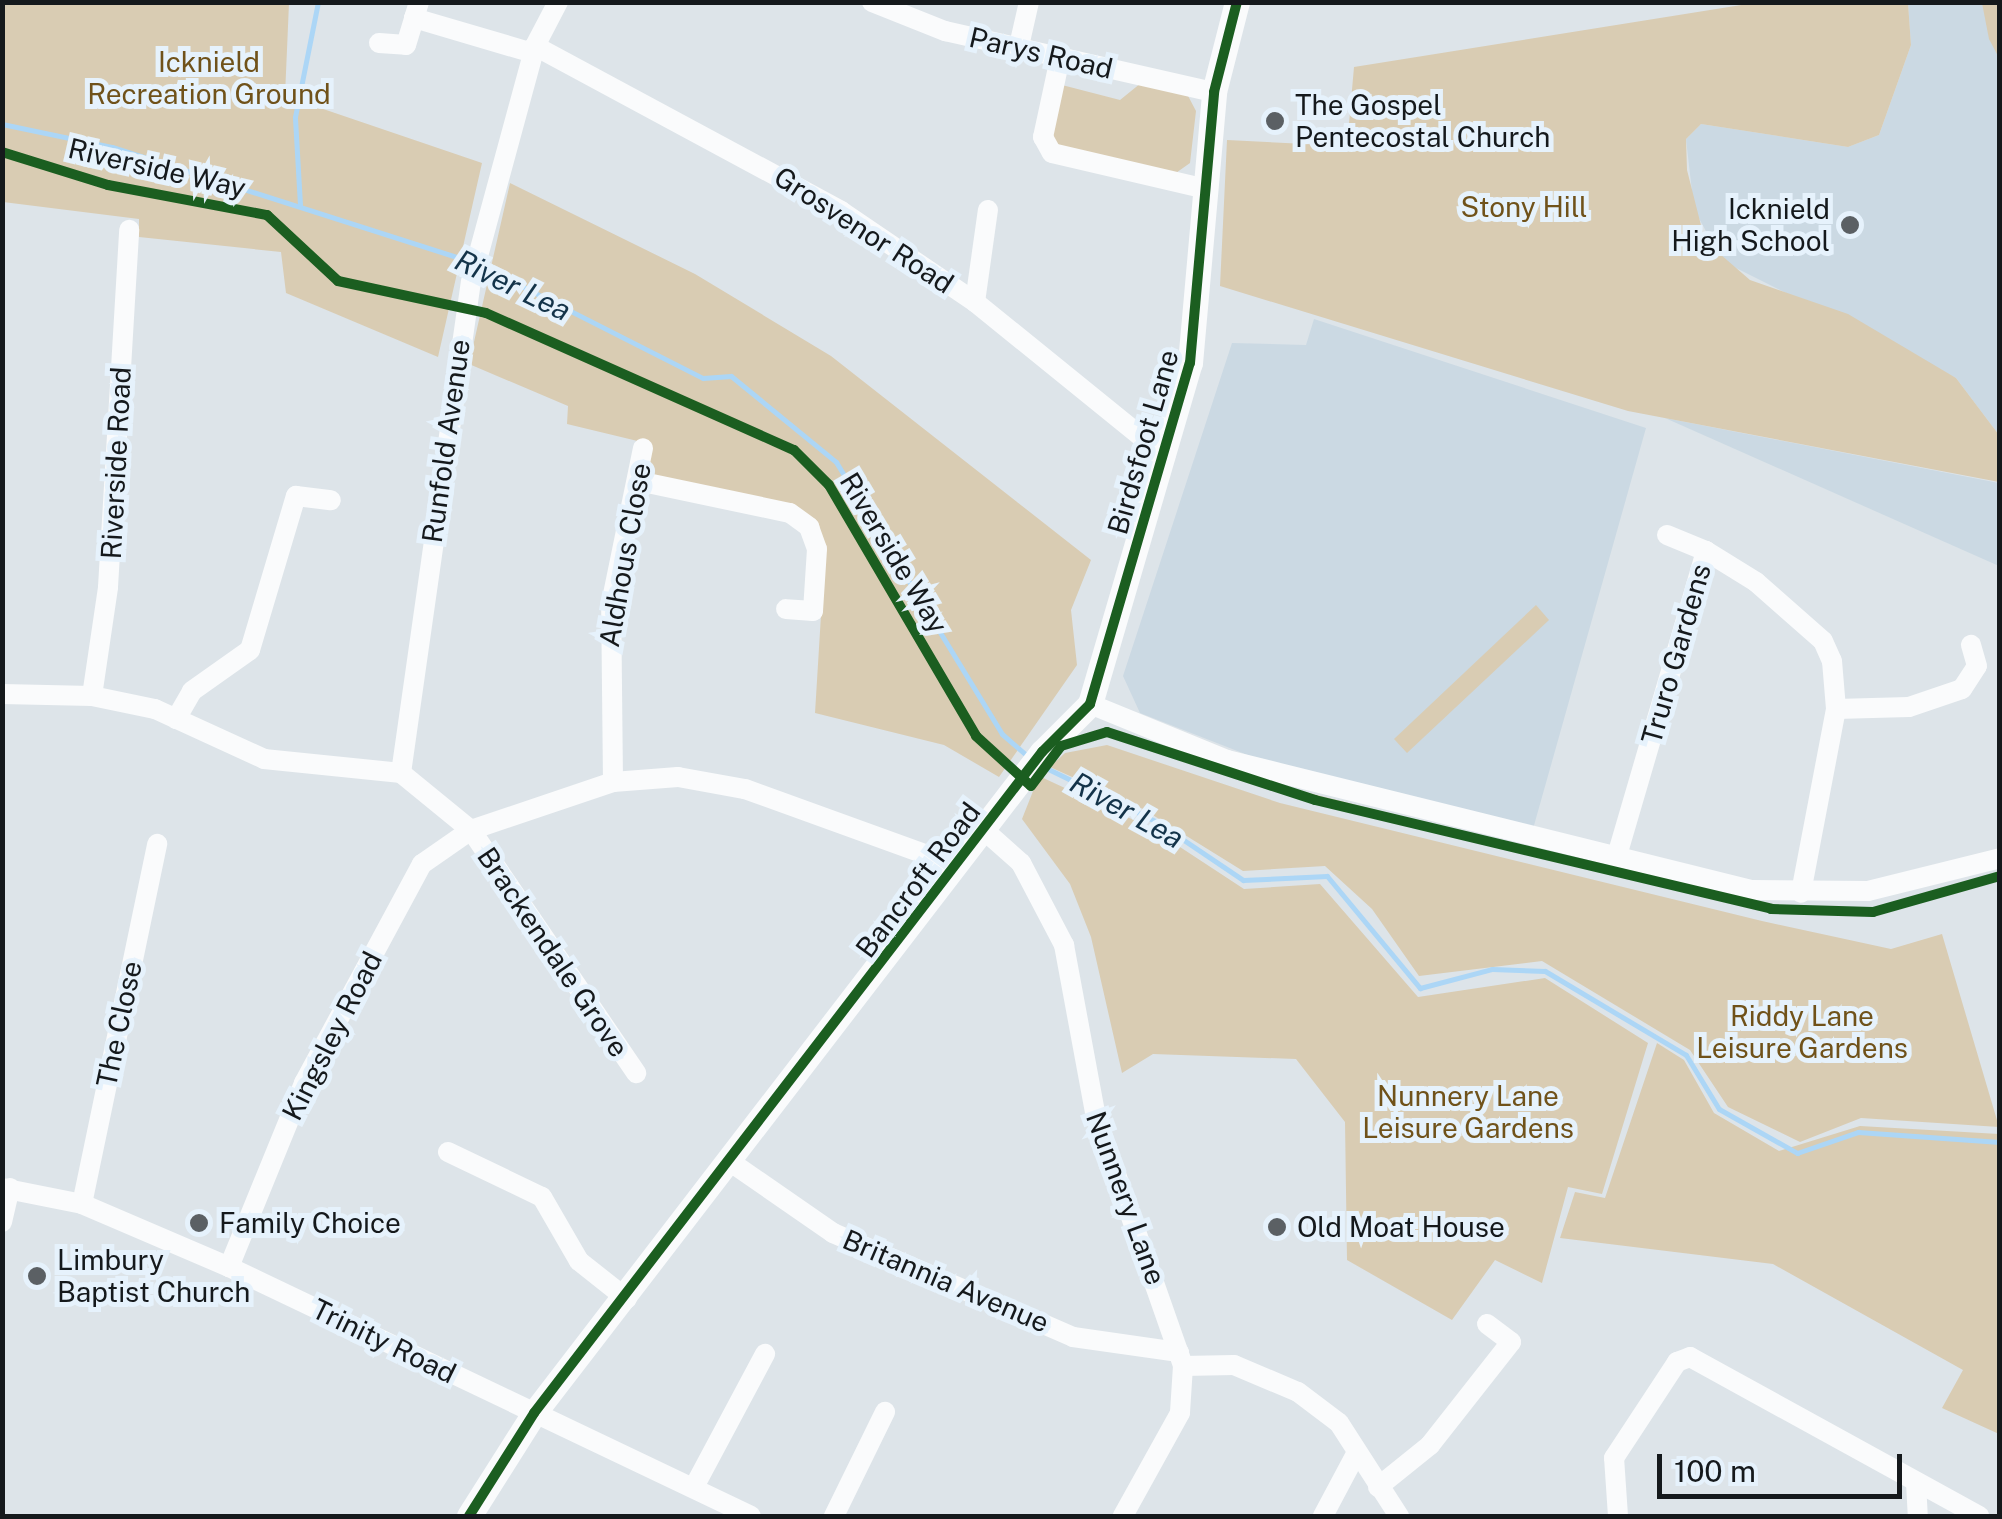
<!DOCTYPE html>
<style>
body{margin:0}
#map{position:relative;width:2002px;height:1519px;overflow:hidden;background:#dde4e9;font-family:"Public Sans",sans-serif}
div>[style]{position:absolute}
.built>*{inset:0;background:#cbd9e3}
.green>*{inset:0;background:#d9ccb3}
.stream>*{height:5px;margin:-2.5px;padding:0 2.5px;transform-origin:2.5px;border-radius:2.5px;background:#acd6f6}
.minor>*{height:20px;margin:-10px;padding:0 10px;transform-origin:10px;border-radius:10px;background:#fafbfc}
.tertiary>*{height:25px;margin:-12.5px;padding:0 12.5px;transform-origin:12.5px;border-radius:12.5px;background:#fafbfc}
.cycleway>*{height:10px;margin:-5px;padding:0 5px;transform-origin:5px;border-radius:5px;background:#1b5e20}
.dots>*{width:28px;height:28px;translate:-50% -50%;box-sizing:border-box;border:5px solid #e6f2fc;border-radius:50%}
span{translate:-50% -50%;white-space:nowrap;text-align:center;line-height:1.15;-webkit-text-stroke:10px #e6f2fc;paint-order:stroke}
.street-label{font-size:28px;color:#15191c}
.park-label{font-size:28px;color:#70521a}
.poi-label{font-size:28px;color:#15191c}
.left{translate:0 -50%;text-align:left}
.right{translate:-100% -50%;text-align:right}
.water-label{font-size:30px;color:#133349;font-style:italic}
.frame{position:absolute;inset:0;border:5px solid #15191c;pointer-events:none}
.scale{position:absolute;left:1657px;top:1454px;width:245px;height:45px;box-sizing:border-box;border:5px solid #15191c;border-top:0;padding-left:12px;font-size:30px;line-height:35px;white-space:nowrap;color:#15191c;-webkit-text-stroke:8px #e6f2fc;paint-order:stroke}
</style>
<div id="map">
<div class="built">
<div style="clip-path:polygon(1908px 3px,1999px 3px,1999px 435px,1956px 378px,1722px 261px,1694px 209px,1686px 139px,1701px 124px,1848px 147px,1879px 135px,1911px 45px)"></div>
<div style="clip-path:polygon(1314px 319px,1646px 428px,1533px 829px,1263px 761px,1140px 713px,1123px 676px,1232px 343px,1306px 345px)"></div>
<div style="clip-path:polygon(1665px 418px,1999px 483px,1999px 566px)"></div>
</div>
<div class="green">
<div style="clip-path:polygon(3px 2px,289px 3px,285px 96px,482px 163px,438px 357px,286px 293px,281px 252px,139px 237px,139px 219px,3px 202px)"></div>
<div style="clip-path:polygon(1760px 2px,1908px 3px,1911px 45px,1879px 135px,1848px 147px,1701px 124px,1686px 139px,1687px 170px,1705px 241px,1750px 280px,1848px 314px,1956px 378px,1999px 435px,1999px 482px,1628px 411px,1220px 286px,1227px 140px,1347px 146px,1354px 67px)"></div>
<div style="clip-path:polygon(1982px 3px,1998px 3px,1999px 58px,1989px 39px)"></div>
<div style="clip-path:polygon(1141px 83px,1186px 92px,1196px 111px,1190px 163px,1173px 175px,1062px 150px,1051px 137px,1062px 85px,1120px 100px)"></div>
<div style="clip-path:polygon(510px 183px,695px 274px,831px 356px,1091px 560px,1071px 610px,1077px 665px,999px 777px,944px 745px,815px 713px,825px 550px,817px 524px,644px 483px,650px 444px,567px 424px,568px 406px,469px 364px)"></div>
<div style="clip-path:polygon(1536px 605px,1549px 620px,1407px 753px,1394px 739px)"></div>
<div style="clip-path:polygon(1107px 745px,1280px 803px,1762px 921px,1891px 949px,1942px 934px,1999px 1127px,1861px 1118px,1800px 1142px,1728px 1107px,1690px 1050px,1542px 961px,1419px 976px,1372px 909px,1325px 866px,1243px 871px,1143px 809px,1050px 767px,1065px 753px)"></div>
<div style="clip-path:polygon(1175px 753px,1273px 784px,1664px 882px,1270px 786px)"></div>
<div style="clip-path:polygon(1039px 776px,1151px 828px,1244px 889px,1320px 884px,1418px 997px,1545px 978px,1648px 1043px,1602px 1194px,1568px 1187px,1542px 1283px,1495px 1260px,1452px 1320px,1347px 1260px,1345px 1122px,1296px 1059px,1153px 1054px,1122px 1073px,1091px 937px,1070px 884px,1022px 819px)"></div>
<div style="clip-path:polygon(1657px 1043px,1684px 1060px,1714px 1113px,1779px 1151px,1860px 1126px,1999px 1134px,1999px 1434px,1942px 1408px,1963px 1370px,1773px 1264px,1560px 1238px,1575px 1192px,1605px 1198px)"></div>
</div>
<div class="stream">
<div style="left:2px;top:124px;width:112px;rotate:11.8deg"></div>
<div style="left:112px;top:147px;width:375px;rotate:17.7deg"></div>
<div style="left:300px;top:205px;width:88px;rotate:-93.3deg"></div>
<div style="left:295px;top:117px;width:117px;rotate:-78.7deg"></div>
<div style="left:480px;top:265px;width:250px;rotate:26.9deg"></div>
<div style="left:703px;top:378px;width:28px;rotate:-4deg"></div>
<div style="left:731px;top:376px;width:136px;rotate:39.3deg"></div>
<div style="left:836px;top:462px;width:319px;rotate:58.6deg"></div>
<div style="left:1002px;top:734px;width:35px;rotate:41deg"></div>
<div style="left:1042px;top:766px;width:128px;rotate:26deg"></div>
<div style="left:1157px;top:822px;width:104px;rotate:34deg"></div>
<div style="left:1243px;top:880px;width:84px;rotate:-2.7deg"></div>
<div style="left:1327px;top:876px;width:146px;rotate:50.3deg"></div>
<div style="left:1420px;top:988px;width:74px;rotate:-14.8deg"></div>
<div style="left:1492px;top:969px;width:53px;rotate:2.2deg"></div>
<div style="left:1545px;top:971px;width:164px;rotate:30.8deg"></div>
<div style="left:1686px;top:1055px;width:63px;rotate:58.6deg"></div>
<div style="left:1719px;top:1109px;width:90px;rotate:29.4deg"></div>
<div style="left:1797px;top:1153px;width:65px;rotate:-19deg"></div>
<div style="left:1858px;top:1132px;width:142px;rotate:4deg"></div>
</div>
<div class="minor">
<div style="left:419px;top:2px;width:17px;rotate:107deg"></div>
<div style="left:414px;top:18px;width:124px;rotate:16.4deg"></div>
<div style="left:872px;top:2px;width:79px;rotate:21.7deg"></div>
<div style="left:945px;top:31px;width:276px;rotate:12.8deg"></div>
<div style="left:379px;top:43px;width:27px;rotate:4deg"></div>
<div style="left:406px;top:45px;width:28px;rotate:-73deg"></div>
<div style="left:535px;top:46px;width:348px;rotate:28.3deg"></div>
<div style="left:841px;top:211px;width:162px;rotate:34.2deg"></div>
<div style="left:975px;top:302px;width:245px;rotate:39deg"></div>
<div style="left:1019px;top:46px;width:45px;rotate:-77.2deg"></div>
<div style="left:1060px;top:58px;width:81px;rotate:102.1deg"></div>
<div style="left:1043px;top:137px;width:18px;rotate:61deg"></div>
<div style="left:1052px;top:153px;width:154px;rotate:13.1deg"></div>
<div style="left:975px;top:302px;width:93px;rotate:-82deg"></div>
<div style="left:638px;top:481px;width:155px;rotate:11.9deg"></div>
<div style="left:790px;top:513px;width:24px;rotate:36deg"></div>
<div style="left:809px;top:527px;width:23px;rotate:70deg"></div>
<div style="left:817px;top:549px;width:62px;rotate:93.7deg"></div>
<div style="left:813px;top:611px;width:27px;rotate:-176deg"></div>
<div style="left:1667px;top:535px;width:42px;rotate:22.3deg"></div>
<div style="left:2px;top:694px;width:90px;rotate:1.3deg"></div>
<div style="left:92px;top:696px;width:64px;rotate:11.7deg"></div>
<div style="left:155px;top:709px;width:120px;rotate:24.6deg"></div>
<div style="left:264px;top:759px;width:138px;rotate:5.8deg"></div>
<div style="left:401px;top:773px;width:90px;rotate:39.2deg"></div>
<div style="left:471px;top:830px;width:150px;rotate:-18.7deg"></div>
<div style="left:613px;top:782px;width:65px;rotate:-4.4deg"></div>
<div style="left:678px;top:777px;width:68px;rotate:10.2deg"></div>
<div style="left:745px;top:789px;width:226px;rotate:19.9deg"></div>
<div style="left:92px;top:696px;width:110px;rotate:-81.6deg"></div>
<div style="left:108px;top:587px;width:358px;rotate:-86.6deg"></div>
<div style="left:1090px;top:704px;width:148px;rotate:22.2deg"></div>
<div style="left:1227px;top:760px;width:540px;rotate:13.93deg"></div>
<div style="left:1751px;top:890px;width:117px;rotate:0.5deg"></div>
<div style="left:1868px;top:891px;width:136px;rotate:-14deg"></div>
<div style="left:1836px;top:709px;width:73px;rotate:-1.6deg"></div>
<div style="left:1909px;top:707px;width:56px;rotate:-18.8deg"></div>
<div style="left:1962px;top:689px;width:27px;rotate:-57deg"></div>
<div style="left:1977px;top:666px;width:22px;rotate:-106deg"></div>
<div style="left:176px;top:719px;width:32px;rotate:-60deg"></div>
<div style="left:192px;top:691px;width:71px;rotate:-35.3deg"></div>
<div style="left:250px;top:650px;width:161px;rotate:-73.4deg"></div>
<div style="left:296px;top:496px;width:35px;rotate:7deg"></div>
<div style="left:401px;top:773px;width:496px;rotate:-81.9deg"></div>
<div style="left:471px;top:282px;width:245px;rotate:-74.8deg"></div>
<div style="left:535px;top:46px;width:50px;rotate:-62.4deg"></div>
<div style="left:613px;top:782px;width:178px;rotate:-90.6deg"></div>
<div style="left:611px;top:604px;width:159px;rotate:-78.4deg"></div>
<div style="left:985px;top:831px;width:48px;rotate:41.6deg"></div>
<div style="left:1021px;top:863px;width:93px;rotate:62.3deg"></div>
<div style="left:1064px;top:945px;width:175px;rotate:79.5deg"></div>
<div style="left:1096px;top:1117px;width:264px;rotate:70.7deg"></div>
<div style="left:1183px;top:1366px;width:47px;rotate:93.7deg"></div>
<div style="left:1180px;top:1413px;width:118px;rotate:119deg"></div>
<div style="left:1616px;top:859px;width:321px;rotate:-73.7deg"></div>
<div style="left:1706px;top:551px;width:59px;rotate:31.8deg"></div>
<div style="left:1756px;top:582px;width:89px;rotate:41.4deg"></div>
<div style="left:1823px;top:641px;width:22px;rotate:66deg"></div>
<div style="left:1832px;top:661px;width:48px;rotate:85.2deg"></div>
<div style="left:1836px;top:709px;width:187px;rotate:100.8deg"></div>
<div style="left:448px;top:1152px;width:104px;rotate:25.6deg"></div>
<div style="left:542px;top:1197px;width:74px;rotate:60deg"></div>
<div style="left:579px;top:1261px;width:61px;rotate:38.4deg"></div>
<div style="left:732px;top:1163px;width:123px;rotate:34.7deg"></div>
<div style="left:833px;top:1233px;width:262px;rotate:23.4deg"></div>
<div style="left:1073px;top:1337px;width:107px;rotate:8.1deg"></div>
<div style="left:2px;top:1188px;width:82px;rotate:11.3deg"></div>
<div style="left:82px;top:1204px;width:160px;rotate:23.2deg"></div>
<div style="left:229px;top:1267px;width:578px;rotate:25.5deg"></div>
<div style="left:82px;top:1204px;width:368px;rotate:-78.2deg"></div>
<div style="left:2px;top:1222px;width:35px;rotate:-77deg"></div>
<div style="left:229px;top:1267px;width:199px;rotate:-67.8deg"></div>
<div style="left:304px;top:1083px;width:249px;rotate:-61.7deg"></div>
<div style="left:422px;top:864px;width:60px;rotate:-34.8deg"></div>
<div style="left:471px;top:830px;width:294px;rotate:55.8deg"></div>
<div style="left:1183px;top:1366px;width:51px;rotate:-1.1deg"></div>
<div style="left:1234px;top:1365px;width:69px;rotate:22.9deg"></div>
<div style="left:1298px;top:1392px;width:51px;rotate:37.1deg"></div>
<div style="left:1339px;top:1423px;width:111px;rotate:57.2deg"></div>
<div style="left:1916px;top:1482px;width:34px;rotate:87deg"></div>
<div style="left:694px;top:1487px;width:151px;rotate:-61.9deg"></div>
<div style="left:1378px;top:1487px;width:67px;rotate:-38.9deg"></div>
<div style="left:1430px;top:1445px;width:131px;rotate:-51.8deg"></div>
<div style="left:1511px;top:1342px;width:30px;rotate:-143deg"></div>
<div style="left:834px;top:1516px;width:116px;rotate:-63.9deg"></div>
<div style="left:1323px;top:1516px;width:72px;rotate:-62deg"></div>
<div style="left:1618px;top:1516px;width:58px;rotate:-93.9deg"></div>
<div style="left:1614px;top:1458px;width:115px;rotate:-56.7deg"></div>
<div style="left:1677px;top:1362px;width:14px;rotate:-21deg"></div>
<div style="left:1690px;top:1357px;width:330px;rotate:28.8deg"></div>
</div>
<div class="tertiary">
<div style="left:469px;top:1516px;width:122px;rotate:-57.7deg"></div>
<div style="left:534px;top:1413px;width:834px;rotate:-52.46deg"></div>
<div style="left:1042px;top:752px;width:68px;rotate:-45deg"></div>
<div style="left:1090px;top:704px;width:355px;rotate:-73.7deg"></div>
<div style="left:1190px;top:363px;width:272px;rotate:-84.9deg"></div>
<div style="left:1214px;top:92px;width:93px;rotate:-75.7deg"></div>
</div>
<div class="cycleway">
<div style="left:2px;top:152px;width:111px;rotate:17.3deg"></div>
<div style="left:108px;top:185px;width:162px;rotate:10.7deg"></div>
<div style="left:267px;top:215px;width:97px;rotate:42.9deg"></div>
<div style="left:338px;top:281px;width:151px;rotate:12.2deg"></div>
<div style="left:486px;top:313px;width:337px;rotate:24deg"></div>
<div style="left:794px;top:450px;width:49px;rotate:45deg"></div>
<div style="left:829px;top:485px;width:291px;rotate:59.6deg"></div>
<div style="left:976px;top:736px;width:74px;rotate:42.3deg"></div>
<div style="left:1031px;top:786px;width:50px;rotate:-53.1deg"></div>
<div style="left:1061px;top:746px;width:48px;rotate:-16.9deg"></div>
<div style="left:1107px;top:732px;width:219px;rotate:18.1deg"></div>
<div style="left:1315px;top:800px;width:469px;rotate:13.4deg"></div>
<div style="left:1771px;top:909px;width:102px;rotate:1.7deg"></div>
<div style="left:1873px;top:912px;width:132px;rotate:-15.8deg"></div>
<div style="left:469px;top:1516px;width:122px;rotate:-57.7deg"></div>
<div style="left:534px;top:1413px;width:834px;rotate:-52.46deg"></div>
<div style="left:1042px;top:752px;width:68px;rotate:-45deg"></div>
<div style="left:1090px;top:704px;width:355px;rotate:-73.7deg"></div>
<div style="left:1190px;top:363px;width:272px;rotate:-84.9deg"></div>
<div style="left:1214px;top:92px;width:93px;rotate:-75.7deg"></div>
</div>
<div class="dots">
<div style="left:1275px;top:121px;background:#5b6064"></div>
<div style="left:1850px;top:225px;background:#5b6064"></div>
<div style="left:199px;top:1223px;background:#5b6064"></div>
<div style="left:1277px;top:1227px;background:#5b6064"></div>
<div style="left:37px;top:1276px;background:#5b6064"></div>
</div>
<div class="street-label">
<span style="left:1041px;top:53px;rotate:13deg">Parys Road</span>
<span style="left:157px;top:168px;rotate:13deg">Riverside Way</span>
<span style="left:864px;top:230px;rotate:33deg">Grosvenor Road</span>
<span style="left:446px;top:441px;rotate:-82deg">Runfold Avenue</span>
<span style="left:1143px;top:442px;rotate:-74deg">Birdsfoot Lane</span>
<span style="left:116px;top:463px;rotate:-87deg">Riverside Road</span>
<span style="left:894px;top:553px;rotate:59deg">Riverside Way</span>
<span style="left:625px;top:555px;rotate:-80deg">Aldhous Close</span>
<span style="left:1676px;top:654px;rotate:-74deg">Truro Gardens</span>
<span style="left:918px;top:880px;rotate:-53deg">Bancroft Road</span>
<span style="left:553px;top:952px;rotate:56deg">Brackendale Grove</span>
<span style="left:119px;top:1024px;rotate:-78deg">The Close</span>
<span style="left:332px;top:1036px;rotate:-63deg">Kingsley Road</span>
<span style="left:1126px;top:1198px;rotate:70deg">Nunnery Lane</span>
<span style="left:946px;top:1281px;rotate:23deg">Britannia Avenue</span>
<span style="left:384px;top:1341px;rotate:26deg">Trinity Road</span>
</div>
<div class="park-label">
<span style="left:209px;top:78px">Icknield<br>Recreation Ground</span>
<span style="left:1524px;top:207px">Stony Hill</span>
<span style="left:1802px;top:1032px">Riddy Lane<br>Leisure Gardens</span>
<span style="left:1468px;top:1112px">Nunnery Lane<br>Leisure Gardens</span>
</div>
<div class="poi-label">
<span class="left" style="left:1295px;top:121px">The Gospel<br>Pentecostal Church</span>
<span class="right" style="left:1830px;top:225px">Icknield<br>High School</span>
<span class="left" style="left:219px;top:1223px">Family Choice</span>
<span class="left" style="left:1297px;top:1227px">Old Moat House</span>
<span class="left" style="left:57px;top:1276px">Limbury<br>Baptist Church</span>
</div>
<div class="water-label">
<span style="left:513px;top:285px;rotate:26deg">River Lea</span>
<span style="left:1127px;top:810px;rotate:29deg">River Lea</span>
</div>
<div class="frame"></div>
<div class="scale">100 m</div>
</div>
